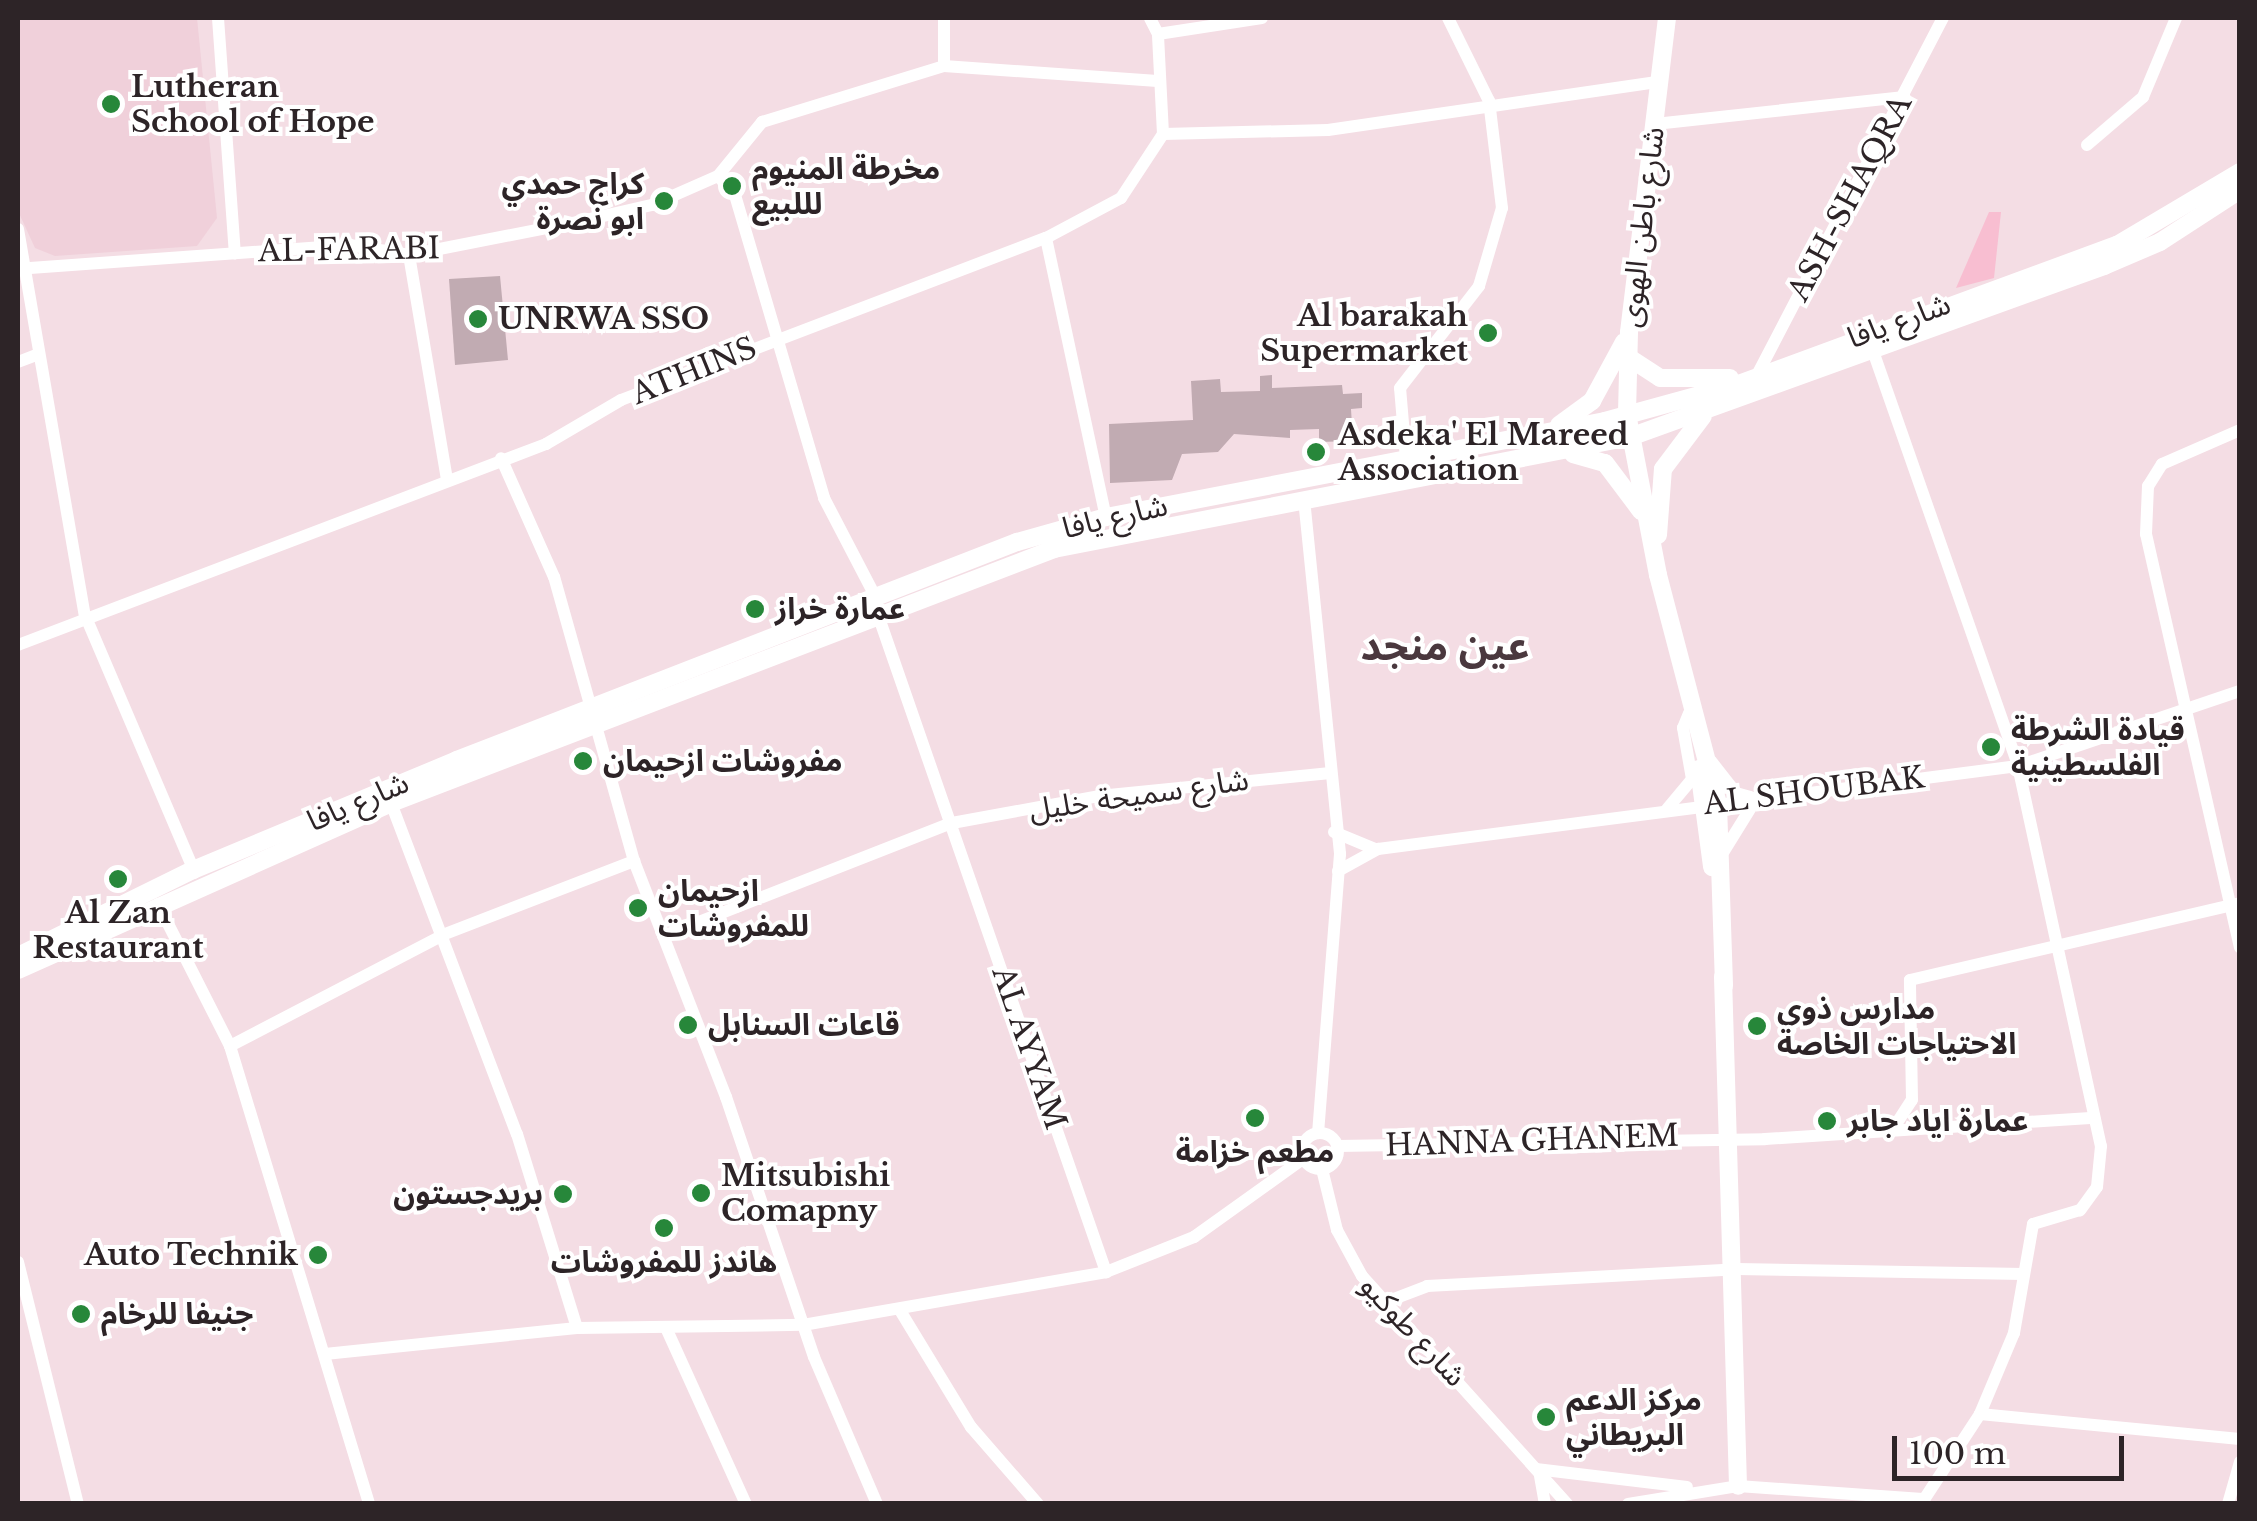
<!DOCTYPE html>
<meta charset="utf-8">
<style>
body{margin:0}
#map{position:relative;width:2257px;height:1521px;overflow:hidden;background:#f4dde4;font-family:"Libre Baskerville","Noto Sans Arabic",serif}
div>[style]{position:absolute}
.built>*{inset:0;background:#f0d0da}
.green>*{inset:0;background:#f8bed1}
.building>*{inset:0;background:#c1abb2}
.street>*{height:12px;margin:-6px;padding:0 6px;transform-origin:6px;border-radius:6px;background:#fff}
.street>.ring{margin:-6px;padding:0;box-sizing:content-box;background:none;border:12px solid #fff;border-radius:50%}
.secondary>*{height:18px;margin:-9px;padding:0 9px;transform-origin:9px;border-radius:9px;background:#fff}
.dots>*{width:28px;height:28px;translate:-50% -50%;box-sizing:border-box;border:5px solid #fff;border-radius:50%}
span{translate:-50% -50%;white-space:nowrap;text-align:center;line-height:1.15;-webkit-text-stroke:8px #fff;paint-order:stroke}
.poi-label{font-size:30px;color:#2d2427;font-weight:700}
.left{translate:0 -50%;text-align:left}
.right{translate:-100% -50%;text-align:right}
.street-label{font-size:30px;color:#2d2427}
.district-label{font-size:40px;color:#4a383e;font-weight:700}
.frame{position:absolute;inset:0;border:20px solid #2d2427;pointer-events:none}
.scale{position:absolute;left:1892px;top:1436px;width:232px;height:45px;box-sizing:border-box;border:5px solid #2d2427;border-top:0;padding-left:12px;font-size:30px;line-height:35px;white-space:nowrap;color:#2d2427;-webkit-text-stroke:8px #fff;paint-order:stroke}
</style>
<div id="map">
<div class="built">
<div style="clip-path:polygon(18px 18px,197px 18px,217px 218px,197px 246px,55px 256px,35px 248px,18px 211px)"></div>
</div>
<div class="green">
<div style="clip-path:polygon(1989px 212px,2001px 212px,1994px 278px,1956px 288px)"></div>
</div>
<div class="building">
<div style="clip-path:polygon(500px 276px,508px 360px,455px 365px,449px 279px)"></div>
<div style="clip-path:polygon(1272px 375px,1272px 388px,1342px 385px,1343px 394px,1362px 393px,1362px 408px,1351px 409px,1353px 441px,1319px 442px,1319px 429px,1290px 430px,1290px 438px,1234px 434px,1218px 452px,1182px 454px,1172px 480px,1110px 483px,1109px 424px,1193px 420px,1191px 381px,1220px 379px,1221px 392px,1260px 391px,1260px 376px)"></div>
</div>
<div class="street">
<div style="left:218px;top:18px;width:236px;rotate:85.9deg"></div>
<div style="left:944px;top:18px;width:48px;rotate:90deg"></div>
<div style="left:944px;top:66px;width:214px;rotate:4deg"></div>
<div style="left:1158px;top:34px;width:105px;rotate:-8.7deg"></div>
<div style="left:1655px;top:124px;width:251px;rotate:-6.2deg"></div>
<div style="left:1163px;top:134px;width:165px;rotate:-1.4deg"></div>
<div style="left:1328px;top:130px;width:334px;rotate:-8.3deg"></div>
<div style="left:2087px;top:145px;width:74px;rotate:-40.6deg"></div>
<div style="left:2143px;top:97px;width:86px;rotate:-67.3deg"></div>
<div style="left:718px;top:176px;width:25px;rotate:48deg"></div>
<div style="left:735px;top:195px;width:316px;rotate:73.6deg"></div>
<div style="left:824px;top:498px;width:110px;rotate:62.5deg"></div>
<div style="left:18px;top:229px;width:392px;rotate:80.2deg"></div>
<div style="left:85px;top:615px;width:280px;rotate:66.9deg"></div>
<div style="left:1046px;top:238px;width:285px;rotate:77.9deg"></div>
<div style="left:409px;top:255px;width:228px;rotate:80.4deg"></div>
<div style="left:30px;top:268px;width:321px;rotate:-4.1deg"></div>
<div style="left:350px;top:245px;width:60px;rotate:9.6deg"></div>
<div style="left:409px;top:255px;width:171px;rotate:-11.1deg"></div>
<div style="left:577px;top:222px;width:77px;rotate:-12.8deg"></div>
<div style="left:652px;top:205px;width:72px;rotate:-23.7deg"></div>
<div style="left:718px;top:176px;width:70px;rotate:-50.8deg"></div>
<div style="left:762px;top:122px;width:190px;rotate:-17.1deg"></div>
<div style="left:1873px;top:351px;width:440px;rotate:70.7deg"></div>
<div style="left:2018px;top:766px;width:389px;rotate:77.7deg"></div>
<div style="left:2101px;top:1146px;width:41px;rotate:95.6deg"></div>
<div style="left:2097px;top:1187px;width:29px;rotate:126deg"></div>
<div style="left:2080px;top:1210px;width:49px;rotate:163.4deg"></div>
<div style="left:2033px;top:1224px;width:111px;rotate:99.9deg"></div>
<div style="left:2014px;top:1333px;width:88px;rotate:112.8deg"></div>
<div style="left:1980px;top:1414px;width:108px;rotate:123.2deg"></div>
<div style="left:18px;top:362px;width:22px;rotate:-21deg"></div>
<div style="left:1756px;top:377px;width:405px;rotate:-62.5deg"></div>
<div style="left:2240px;top:430px;width:85px;rotate:156.4deg"></div>
<div style="left:2162px;top:464px;width:26px;rotate:122deg"></div>
<div style="left:2148px;top:486px;width:48px;rotate:92.4deg"></div>
<div style="left:2146px;top:534px;width:424px;rotate:77.2deg"></div>
<div style="left:1406px;top:459px;width:71px;rotate:-94.8deg"></div>
<div style="left:1400px;top:388px;width:129px;rotate:-52.2deg"></div>
<div style="left:1479px;top:286px;width:81px;rotate:-73.6deg"></div>
<div style="left:1502px;top:208px;width:108px;rotate:-96.9deg"></div>
<div style="left:1489px;top:101px;width:93px;rotate:-116.3deg"></div>
<div style="left:1304px;top:499px;width:357px;rotate:84.2deg"></div>
<div style="left:1340px;top:854px;width:280px;rotate:94.5deg"></div>
<div style="left:877px;top:612px;width:699px;rotate:70.86deg"></div>
<div style="left:18px;top:645px;width:565px;rotate:-20.84deg"></div>
<div style="left:546px;top:444px;width:87px;rotate:-30.4deg"></div>
<div style="left:621px;top:400px;width:455px;rotate:-20.9deg"></div>
<div style="left:1046px;top:238px;width:85px;rotate:-28.1deg"></div>
<div style="left:1121px;top:198px;width:77px;rotate:-56.7deg"></div>
<div style="left:1163px;top:134px;width:100px;rotate:-92.9deg"></div>
<div style="left:1158px;top:34px;width:18px;rotate:-117deg"></div>
<div style="left:1711px;top:761px;width:41px;rotate:52deg"></div>
<div style="left:1736px;top:793px;width:15px;rotate:16deg"></div>
<div style="left:391px;top:803px;width:354px;rotate:69.2deg"></div>
<div style="left:517px;top:1134px;width:203px;rotate:72.8deg"></div>
<div style="left:1667px;top:809px;width:39px;rotate:-50deg"></div>
<div style="left:1692px;top:779px;width:52px;rotate:-100deg"></div>
<div style="left:1683px;top:728px;width:16px;rotate:-68deg"></div>
<div style="left:1334px;top:832px;width:44px;rotate:22.5deg"></div>
<div style="left:1724px;top:851px;width:59px;rotate:-58.2deg"></div>
<div style="left:634px;top:861px;width:253px;rotate:68.7deg"></div>
<div style="left:726px;top:1097px;width:274px;rotate:71.3deg"></div>
<div style="left:814px;top:1357px;width:160px;rotate:66.8deg"></div>
<div style="left:1338px;top:871px;width:46px;rotate:-28.8deg"></div>
<div style="left:1378px;top:849px;width:645px;rotate:-7.39deg"></div>
<div style="left:2018px;top:766px;width:234px;rotate:-18.7deg"></div>
<div style="left:158px;top:904px;width:159px;rotate:63.1deg"></div>
<div style="left:230px;top:1046px;width:479px;rotate:73.1deg"></div>
<div style="left:663px;top:936px;width:310px;rotate:-21.4deg"></div>
<div style="left:952px;top:823px;width:149px;rotate:-10.4deg"></div>
<div style="left:1099px;top:796px;width:230px;rotate:-5.7deg"></div>
<div style="left:230px;top:1046px;width:242px;rotate:-27.5deg"></div>
<div style="left:445px;top:934px;width:203px;rotate:-21.1deg"></div>
<div style="left:634px;top:861px;width:295px;rotate:-105.7deg"></div>
<div style="left:554px;top:577px;width:130px;rotate:-114deg"></div>
<div style="left:1891px;top:1132px;width:38px;rotate:-57deg"></div>
<div style="left:1912px;top:1100px;width:120px;rotate:-91deg"></div>
<div style="left:1910px;top:980px;width:339px;rotate:-13.1deg"></div>
<div class="ring" style="left:1302px;top:1133px;width:24px;height:24px"></div>
<div style="left:1337px;top:1146px;width:428px;rotate:-0.9deg"></div>
<div style="left:1765px;top:1139px;width:330px;rotate:-3.7deg"></div>
<div style="left:1322px;top:1169px;width:63px;rotate:76.2deg"></div>
<div style="left:1337px;top:1230px;width:52px;rotate:61.5deg"></div>
<div style="left:1362px;top:1276px;width:307px;rotate:48deg"></div>
<div style="left:18px;top:1262px;width:249px;rotate:76.1deg"></div>
<div style="left:1391px;top:1300px;width:39px;rotate:-21deg"></div>
<div style="left:1427px;top:1286px;width:310px;rotate:-3.1deg"></div>
<div style="left:1737px;top:1269px;width:287px;rotate:1deg"></div>
<div style="left:901px;top:1312px;width:135px;rotate:58.7deg"></div>
<div style="left:971px;top:1427px;width:102px;rotate:49deg"></div>
<div style="left:667px;top:1330px;width:191px;rotate:65.6deg"></div>
<div style="left:325px;top:1354px;width:253px;rotate:-5.9deg"></div>
<div style="left:577px;top:1328px;width:226px;rotate:-0.8deg"></div>
<div style="left:803px;top:1325px;width:308px;rotate:-9.9deg"></div>
<div style="left:1106px;top:1272px;width:95px;rotate:-21.7deg"></div>
<div style="left:1194px;top:1237px;width:134px;rotate:-35.6deg"></div>
<div style="left:1980px;top:1414px;width:261px;rotate:5.5deg"></div>
<div style="left:1536px;top:1469px;width:152px;rotate:6.8deg"></div>
<div style="left:1540px;top:1476px;width:28px;rotate:80deg"></div>
<div style="left:1628px;top:1504px;width:111px;rotate:-9.3deg"></div>
<div style="left:1738px;top:1486px;width:185px;rotate:4deg"></div>
<div style="left:2228px;top:1504px;width:44px;rotate:-74.1deg"></div>
</div>
<div class="secondary">
<div style="left:1667px;top:18px;width:316px;rotate:96.9deg"></div>
<div style="left:1629px;top:332px;width:82px;rotate:91.4deg"></div>
<div style="left:1627px;top:414px;width:164px;rotate:79.1deg"></div>
<div style="left:1658px;top:575px;width:237px;rotate:75.3deg"></div>
<div style="left:1718px;top:804px;width:182px;rotate:88.1deg"></div>
<div style="left:1628px;top:357px;width:38px;rotate:33deg"></div>
<div style="left:1660px;top:378px;width:70px"></div>
<div style="left:1559px;top:425px;width:41px;rotate:-36deg"></div>
<div style="left:1592px;top:401px;width:67px;rotate:-61.5deg"></div>
<div style="left:1573px;top:454px;width:33px;rotate:16deg"></div>
<div style="left:1605px;top:463px;width:60px;rotate:53.1deg"></div>
<div style="left:1658px;top:535px;width:66px;rotate:-85.7deg"></div>
<div style="left:1663px;top:469px;width:66px;rotate:-53deg"></div>
<div style="left:1699px;top:769px;width:99px;rotate:82.4deg"></div>
<div style="left:18px;top:956px;width:195px;rotate:-26.2deg"></div>
<div style="left:193px;top:870px;width:286px;rotate:-22.6deg"></div>
<div style="left:457px;top:760px;width:601px;rotate:-21.27deg"></div>
<div style="left:1017px;top:542px;width:92px;rotate:-15.7deg"></div>
<div style="left:1106px;top:517px;width:508px;rotate:-10.89deg"></div>
<div style="left:1605px;top:421px;width:136px;rotate:-15.4deg"></div>
<div style="left:1736px;top:385px;width:406px;rotate:-20.2deg"></div>
<div style="left:2117px;top:245px;width:143px;rotate:-30.7deg"></div>
<div style="left:18px;top:970px;width:409px;rotate:-24.1deg"></div>
<div style="left:391px;top:803px;width:710px;rotate:-20.96deg"></div>
<div style="left:1054px;top:549px;width:587px;rotate:-11deg"></div>
<div style="left:1630px;top:437px;width:504px;rotate:-19.84deg"></div>
<div style="left:2104px;top:266px;width:61px;rotate:-23.2deg"></div>
<div style="left:2160px;top:242px;width:95px;rotate:-33deg"></div>
<div style="left:1723px;top:977px;width:509px;rotate:88.31deg"></div>
</div>
<div class="dots">
<div style="left:111px;top:104px;background:#27873a"></div>
<div style="left:732px;top:186px;background:#27873a"></div>
<div style="left:664px;top:201px;background:#27873a"></div>
<div style="left:478px;top:319px;background:#27873a"></div>
<div style="left:1488px;top:333px;background:#27873a"></div>
<div style="left:1316px;top:452px;background:#27873a"></div>
<div style="left:755px;top:609px;background:#27873a"></div>
<div style="left:1991px;top:747px;background:#27873a"></div>
<div style="left:583px;top:761px;background:#27873a"></div>
<div style="left:118px;top:879px;background:#27873a"></div>
<div style="left:638px;top:908px;background:#27873a"></div>
<div style="left:688px;top:1025px;background:#27873a"></div>
<div style="left:1757px;top:1026px;background:#27873a"></div>
<div style="left:1255px;top:1118px;background:#27873a"></div>
<div style="left:1827px;top:1121px;background:#27873a"></div>
<div style="left:701px;top:1193px;background:#27873a"></div>
<div style="left:563px;top:1194px;background:#27873a"></div>
<div style="left:664px;top:1228px;background:#27873a"></div>
<div style="left:318px;top:1255px;background:#27873a"></div>
<div style="left:81px;top:1314px;background:#27873a"></div>
<div style="left:1546px;top:1417px;background:#27873a"></div>
</div>
<div class="poi-label">
<span class="left" style="left:131px;top:104px">Lutheran<br>School of Hope</span>
<span class="left" style="left:752px;top:186px">مخرطة المنيوم<br>لللبيع</span>
<span class="right" style="left:644px;top:201px">كراج حمدي<br>ابو نصرة</span>
<span class="right" style="left:1468px;top:333px">Al barakah<br>Supermarket</span>
<span class="left" style="left:498px;top:319px">UNRWA SSO</span>
<span class="left" style="left:1338px;top:452px">Asdeka' El Mareed<br>Association</span>
<span class="left" style="left:775px;top:609px">عمارة خراز</span>
<span class="left" style="left:2011px;top:747px">قيادة الشرطة<br>الفلسطينية</span>
<span class="left" style="left:603px;top:761px">مفروشات ازحيمان</span>
<span class="left" style="left:658px;top:908px">ازحيمان<br>للمفروشات</span>
<span style="left:118px;top:930px">Al Zan<br>Restaurant</span>
<span class="left" style="left:1777px;top:1026px">مدارس ذوي<br>الاحتياجات الخاصة</span>
<span class="left" style="left:708px;top:1025px">قاعات السنابل</span>
<span class="left" style="left:1847px;top:1121px">عمارة اياد جابر</span>
<span style="left:1255px;top:1152px">مطعم خزامة</span>
<span class="left" style="left:721px;top:1193px">Mitsubishi<br>Comapny</span>
<span class="right" style="left:543px;top:1194px">بريدجستون</span>
<span class="right" style="left:298px;top:1255px">Auto Technik</span>
<span style="left:664px;top:1262px">هاندز للمفروشات</span>
<span class="left" style="left:101px;top:1314px">جنيفا للرخام</span>
<span class="left" style="left:1566px;top:1417px">مركز الدعم<br>البريطاني</span>
</div>
<div class="street-label">
<span style="left:1850px;top:198px;rotate:-62deg">ASH-SHAQRA</span>
<span style="left:1642px;top:227px;rotate:-83deg">شارع باطن الهوى</span>
<span style="left:349px;top:250px;rotate:-1deg">AL-FARABI</span>
<span style="left:1899px;top:321px;rotate:-20deg">شارع يافا</span>
<span style="left:694px;top:371px;rotate:-22deg">ATHINS</span>
<span style="left:1115px;top:517px;rotate:-13deg">شارع يافا</span>
<span style="left:1814px;top:791px;rotate:-7deg">AL SHOUBAK</span>
<span style="left:1139px;top:795px;rotate:-8deg">شارع سميحة خليل</span>
<span style="left:358px;top:802px;rotate:-23deg">شارع يافا</span>
<span style="left:1029px;top:1048px;rotate:71deg">AL AYYAM</span>
<span style="left:1532px;top:1141px;rotate:-2deg">HANNA GHANEM</span>
<span style="left:1413px;top:1331px;rotate:47deg">شارع طوكيو</span>
</div>
<div class="district-label">
<span style="left:1445px;top:646px">عين منجد</span>
</div>
<div class="frame"></div>
<div class="scale">100 m</div>
</div>
